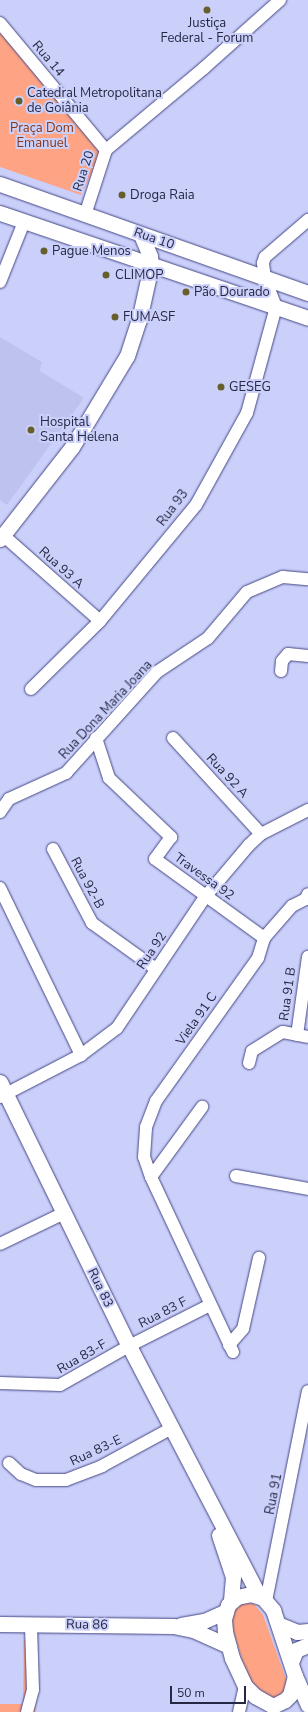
<!DOCTYPE html>
<meta charset="utf-8">
<style>
body{margin:0}
#map{position:relative;width:308px;height:1712px;overflow:hidden;background:#cbd0fb;font-family:"Nunito Sans",sans-serif}
div>[style]{position:absolute}
.built>*{inset:0;background:#bdc2ef}
.green>*{inset:0;background:#fea485}
.roads{filter:drop-shadow(0 0 1px #464784) drop-shadow(0 0 1px #464784)}
.minor>*{height:12px;margin:-6px;padding:0 6px;transform-origin:6px;border-radius:6px;background:#fff}
.major>*{height:15px;margin:-7.5px;padding:0 7.5px;transform-origin:7.5px;border-radius:7.5px;background:#fff}
.dots>*{width:11px;height:11px;translate:-50% -50%;box-sizing:border-box;border:2px solid #cbd0fb;border-radius:50%}
span{translate:-50% -50%;white-space:nowrap;text-align:center;line-height:1.15;-webkit-text-stroke:4px #cbd0fb;paint-order:stroke}
.poi-label{font-size:13px;color:#262843}
.left{translate:0 -50%;text-align:left}
.street-label{font-size:13px;color:#262843}
.park-label{font-size:13px;color:#893512}
.scale{position:absolute;left:170px;top:1686px;width:76px;height:18px;box-sizing:border-box;border:2px solid #262843;border-top:0;padding-left:5px;font-size:12px;line-height:14px;white-space:nowrap;color:#262843;-webkit-text-stroke:3px #cbd0fb;paint-order:stroke}
</style>
<div id="map">
<div class="built">
<div style="clip-path:polygon(0 337px,42px 362px,40px 371px,84px 398px,7px 505px,0 500px)"></div>
</div>
<div class="green">
<div style="clip-path:polygon(0 29px,102px 152px,81px 195px,0 167px)"></div>
<div style="clip-path:polygon(246px 1603px,254px 1604px,263px 1615px,287px 1682px,284px 1694px,271px 1699px,248px 1679px,235px 1637px,230px 1615px,236px 1606px)"></div>
<div style="clip-path:polygon(24px 1640px,38px 1641px,35px 1712px,0 1712px,0 1704px,23px 1704px)"></div>
</div>
<div class="roads">
<div class="minor">
<div style="left:0;top:23px;width:165px;rotate:50.2deg"></div>
<div style="left:85px;top:215px;width:68px;rotate:-72.1deg"></div>
<div style="left:106px;top:150px;width:128px;rotate:-39.9deg"></div>
<div style="left:204px;top:68px;width:102px;rotate:-41.8deg"></div>
<div style="left:0;top:282px;width:65px;rotate:-68.2deg"></div>
<div style="left:4px;top:536px;width:128px;rotate:41.5deg"></div>
<div style="left:281px;top:671px;width:10px;rotate:-84deg"></div>
<div style="left:282px;top:661px;width:9px;rotate:-49deg"></div>
<div style="left:288px;top:654px;width:20px;rotate:6deg"></div>
<div style="left:31px;top:689px;width:97px;rotate:-44.6deg"></div>
<div style="left:100px;top:621px;width:151px;rotate:-50.4deg"></div>
<div style="left:196px;top:505px;width:105px;rotate:-61deg"></div>
<div style="left:247px;top:413px;width:110px;rotate:-74.7deg"></div>
<div style="left:276px;top:307px;width:31px;rotate:-111deg"></div>
<div style="left:265px;top:278px;width:15px;rotate:-98deg"></div>
<div style="left:263px;top:263px;width:6px;rotate:-72deg"></div>
<div style="left:265px;top:257px;width:57px;rotate:-40.7deg"></div>
<div style="left:96px;top:738px;width:42px;rotate:72deg"></div>
<div style="left:109px;top:778px;width:86px;rotate:43.6deg"></div>
<div style="left:171px;top:837px;width:27px;rotate:126deg"></div>
<div style="left:155px;top:859px;width:135px;rotate:35.9deg"></div>
<div style="left:173px;top:738px;width:130px;rotate:47.5deg"></div>
<div style="left:0;top:812px;width:16px;rotate:-55deg"></div>
<div style="left:9px;top:799px;width:63px;rotate:-24.5deg"></div>
<div style="left:66px;top:773px;width:136px;rotate:-48deg"></div>
<div style="left:157px;top:672px;width:61px;rotate:-33.7deg"></div>
<div style="left:208px;top:638px;width:60px;rotate:-49.7deg"></div>
<div style="left:247px;top:592px;width:39px;rotate:-23deg"></div>
<div style="left:283px;top:577px;width:25px;rotate:5deg"></div>
<div style="left:53px;top:849px;width:84px;rotate:62.2deg"></div>
<div style="left:92px;top:923px;width:79px;rotate:35.7deg"></div>
<div style="left:0;top:888px;width:186px;rotate:64.1deg"></div>
<div style="left:297px;top:1035px;width:79px;rotate:-82deg"></div>
<div style="left:249px;top:1063px;width:12px;rotate:-76deg"></div>
<div style="left:252px;top:1051px;width:36px;rotate:-32deg"></div>
<div style="left:283px;top:1032px;width:25px;rotate:11deg"></div>
<div style="left:0;top:1097px;width:91px;rotate:-27.4deg"></div>
<div style="left:81px;top:1055px;width:45px;rotate:-36.9deg"></div>
<div style="left:117px;top:1028px;width:158px;rotate:-56.1deg"></div>
<div style="left:205px;top:897px;width:68px;rotate:-49.8deg"></div>
<div style="left:249px;top:845px;width:16px;rotate:-43deg"></div>
<div style="left:261px;top:834px;width:53px;rotate:-27.1deg"></div>
<div style="left:236px;top:1176px;width:73px;rotate:10.2deg"></div>
<div style="left:151px;top:1177px;width:87px;rotate:-53.9deg"></div>
<div style="left:0;top:1244px;width:71px;rotate:-25.8deg"></div>
<div style="left:229px;top:1345px;width:21px;rotate:-49deg"></div>
<div style="left:243px;top:1329px;width:73px;rotate:-77.3deg"></div>
<div style="left:233px;top:1352px;width:193px;rotate:-115.1deg"></div>
<div style="left:151px;top:1177px;width:21px;rotate:-109deg"></div>
<div style="left:144px;top:1157px;width:30px;rotate:-86deg"></div>
<div style="left:146px;top:1127px;width:28px;rotate:-69deg"></div>
<div style="left:156px;top:1101px;width:176px;rotate:-54.5deg"></div>
<div style="left:258px;top:958px;width:21px;rotate:-73deg"></div>
<div style="left:264px;top:938px;width:43px;rotate:-48.8deg"></div>
<div style="left:292px;top:906px;width:16px;rotate:-27deg"></div>
<div style="left:306px;top:899px;width:5px;rotate:-68deg"></div>
<div style="left:0;top:1383px;width:60px;rotate:1.9deg"></div>
<div style="left:60px;top:1385px;width:79px;rotate:-29.5deg"></div>
<div style="left:129px;top:1346px;width:91px;rotate:-26.8deg"></div>
<div style="left:9px;top:1463px;width:16px;rotate:43deg"></div>
<div style="left:21px;top:1474px;width:16px;rotate:22deg"></div>
<div style="left:36px;top:1480px;width:30px"></div>
<div style="left:66px;top:1480px;width:39px;rotate:-21deg"></div>
<div style="left:102px;top:1466px;width:80px;rotate:-28.5deg"></div>
<div style="left:266px;top:1601px;width:214px;rotate:-78.7deg"></div>
<div style="left:27px;top:1712px;width:23px;rotate:-75deg"></div>
<div style="left:33px;top:1690px;width:65px;rotate:-91.8deg"></div>
<div style="left:239px;top:1712px;width:27px;rotate:-77deg"></div>
</div>
<div class="major">
<div style="left:0;top:184px;width:327px;rotate:19.5deg"></div>
<div style="left:0;top:213px;width:325px;rotate:18.8deg"></div>
<div style="left:0;top:539px;width:117px;rotate:-52deg"></div>
<div style="left:72px;top:447px;width:106px;rotate:-58.9deg"></div>
<div style="left:127px;top:356px;width:38px;rotate:-72deg"></div>
<div style="left:139px;top:320px;width:55px;rotate:-77.5deg"></div>
<div style="left:151px;top:266px;width:10px;rotate:-96deg"></div>
<div style="left:150px;top:256px;width:23px;rotate:-113deg"></div>
<div style="left:0;top:1082px;width:294px;rotate:64deg"></div>
<div style="left:129px;top:1346px;width:282px;rotate:62.5deg"></div>
<div style="left:219px;top:1535px;width:44px;rotate:71.6deg"></div>
<div style="left:233px;top:1577px;width:24px;rotate:95deg"></div>
<div style="left:251px;top:1594px;width:13px;rotate:18deg"></div>
<div style="left:263px;top:1598px;width:16px;rotate:50deg"></div>
<div style="left:273px;top:1610px;width:70px;rotate:71.6deg"></div>
<div style="left:295px;top:1676px;width:20px;rotate:105deg"></div>
<div style="left:290px;top:1695px;width:7px;rotate:135deg"></div>
<div style="left:285px;top:1700px;width:13px;rotate:153deg"></div>
<div style="left:273px;top:1706px;width:21px;rotate:-151deg"></div>
<div style="left:255px;top:1696px;width:14px;rotate:-135deg"></div>
<div style="left:245px;top:1686px;width:31px;rotate:-115deg"></div>
<div style="left:232px;top:1658px;width:28px;rotate:-105deg"></div>
<div style="left:225px;top:1631px;width:12px;rotate:-95deg"></div>
<div style="left:224px;top:1619px;width:15px;rotate:-74deg"></div>
<div style="left:228px;top:1605px;width:12px;rotate:-42deg"></div>
<div style="left:237px;top:1597px;width:14px;rotate:-12deg"></div>
<div style="left:0;top:1624px;width:173px;rotate:0.7deg"></div>
<div style="left:173px;top:1626px;width:20px;rotate:11deg"></div>
<div style="left:193px;top:1630px;width:39px;rotate:24deg"></div>
<div style="left:181px;top:1625px;width:23px;rotate:-10deg"></div>
<div style="left:204px;top:1621px;width:24px;rotate:-24deg"></div>
<div style="left:280px;top:1625px;width:18px;rotate:22deg"></div>
<div style="left:297px;top:1632px;width:11px;rotate:-5deg"></div>
<div style="left:292px;top:1660px;width:11px;rotate:-68deg"></div>
<div style="left:296px;top:1650px;width:13px;rotate:-23deg"></div>
<div style="left:295px;top:1676px;width:32px;rotate:66deg"></div>
</div>
</div>
<div class="dots">
<div style="left:207px;top:10px;background:#675f2b"></div>
<div style="left:19px;top:101px;background:#675f2b"></div>
<div style="left:122px;top:195px;background:#675f2b"></div>
<div style="left:44px;top:251px;background:#675f2b"></div>
<div style="left:106px;top:275px;background:#675f2b"></div>
<div style="left:186px;top:292px;background:#675f2b"></div>
<div style="left:115px;top:317px;background:#675f2b"></div>
<div style="left:221px;top:387px;background:#675f2b"></div>
<div style="left:31px;top:430px;background:#675f2b"></div>
</div>
<div class="poi-label">
<span style="left:207px;top:31px">Justiça<br>Federal - Forum</span>
<span class="left" style="left:27px;top:101px">Catedral Metropolitana<br>de Goiânia</span>
<span class="left" style="left:130px;top:195px">Droga Raia</span>
<span class="left" style="left:52px;top:251px">Pague Menos</span>
<span class="left" style="left:115px;top:275px">CLIMOP</span>
<span class="left" style="left:194px;top:292px">Pão Dourado</span>
<span class="left" style="left:123px;top:317px">FUMASF</span>
<span class="left" style="left:229px;top:387px">GESEG</span>
<span class="left" style="left:40px;top:430px">Hospital<br>Santa Helena</span>
</div>
<div class="street-label">
<span style="left:48px;top:59px;rotate:50deg">Rua 14</span>
<span style="left:84px;top:171px;rotate:-72deg">Rua 20</span>
<span style="left:154px;top:239px;rotate:19deg">Rua 10</span>
<span style="left:173px;top:508px;rotate:-53deg">Rua 93</span>
<span style="left:61px;top:568px;rotate:42deg">Rua 93 A</span>
<span style="left:106px;top:710px;rotate:-47deg">Rua Dona Maria Joana</span>
<span style="left:227px;top:776px;rotate:47deg">Rua 92 A</span>
<span style="left:204px;top:877px;rotate:36deg">Travessa 92</span>
<span style="left:87px;top:883px;rotate:62deg">Rua 92-B</span>
<span style="left:152px;top:951px;rotate:-56deg">Rua 92</span>
<span style="left:288px;top:994px;rotate:-82deg">Rua 91 B</span>
<span style="left:197px;top:1019px;rotate:-55deg">Viela 91 C</span>
<span style="left:100px;top:1288px;rotate:64deg">Rua 83</span>
<span style="left:163px;top:1313px;rotate:-27deg">Rua 83 F</span>
<span style="left:82px;top:1357px;rotate:-30deg">Rua 83-F</span>
<span style="left:96px;top:1451px;rotate:-25deg">Rua 83-E</span>
<span style="left:274px;top:1494px;rotate:-79deg">Rua 91</span>
<span style="left:87px;top:1625px;rotate:1deg">Rua 86</span>
</div>
<div class="park-label">
<span style="left:42px;top:136px">Praça Dom<br>Emanuel</span>
</div>
<div class="scale">50 m</div>
</div>
